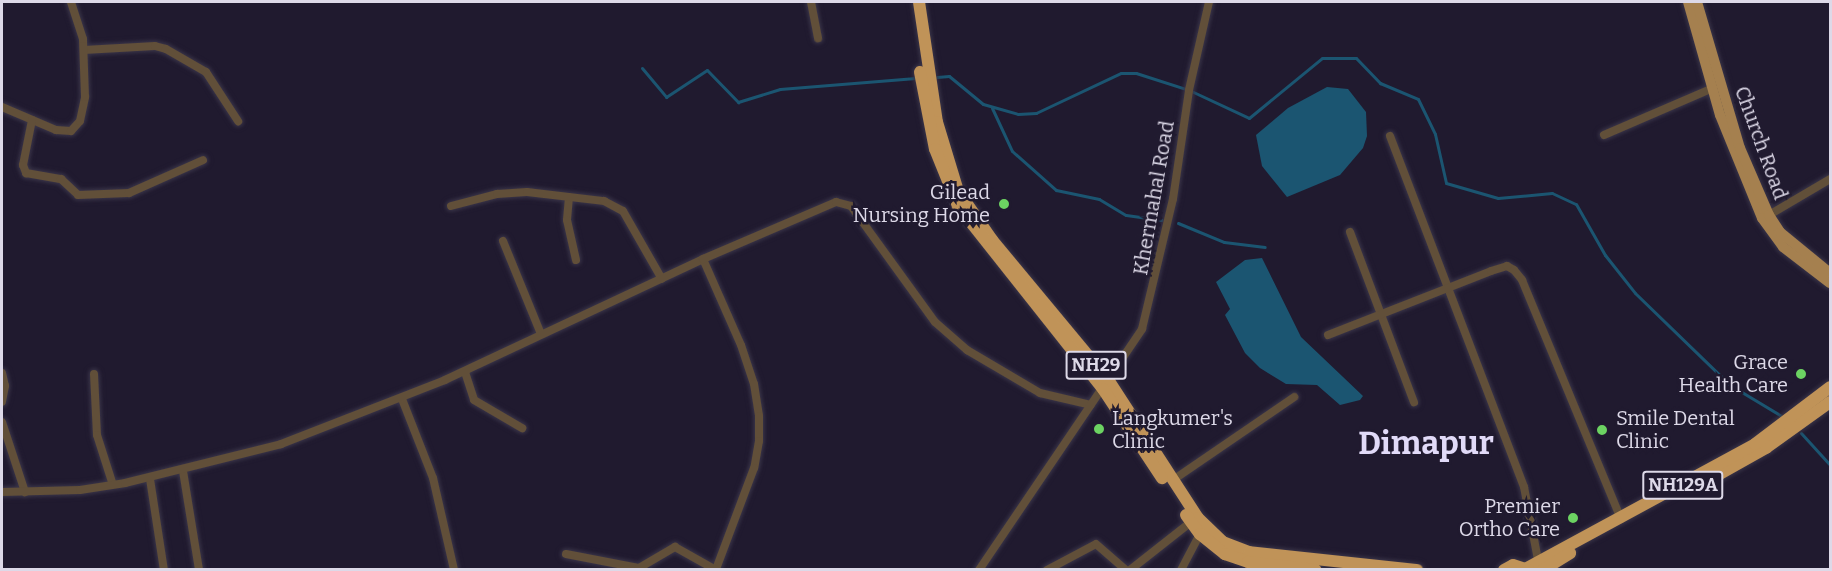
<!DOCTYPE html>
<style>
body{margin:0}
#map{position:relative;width:1832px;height:571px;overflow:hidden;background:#201a2f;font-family:Bitter,serif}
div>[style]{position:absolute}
.water>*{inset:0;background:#1b5571}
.stream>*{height:3px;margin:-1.5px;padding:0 1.5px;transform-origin:1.5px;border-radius:1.5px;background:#1b5571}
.roads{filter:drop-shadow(0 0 2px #3a3549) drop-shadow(0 0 2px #3a3549)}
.minor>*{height:8px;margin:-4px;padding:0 4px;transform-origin:4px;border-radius:4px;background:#614f39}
.major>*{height:10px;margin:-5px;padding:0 5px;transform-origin:5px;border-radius:5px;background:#a5804f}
.highway>*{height:12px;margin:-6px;padding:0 6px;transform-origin:6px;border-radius:6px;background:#c09358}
.dots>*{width:16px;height:16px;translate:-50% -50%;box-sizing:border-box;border:3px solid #201a2f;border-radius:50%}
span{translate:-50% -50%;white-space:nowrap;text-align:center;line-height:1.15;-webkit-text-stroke:5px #201a2f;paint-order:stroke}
.shield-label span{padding:2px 4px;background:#201a2f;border:2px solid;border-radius:4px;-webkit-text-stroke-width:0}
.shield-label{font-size:18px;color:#ddd9e8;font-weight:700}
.street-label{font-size:20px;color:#ddd9e8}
.poi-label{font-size:20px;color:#ddd9e8}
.right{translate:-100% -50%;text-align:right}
.left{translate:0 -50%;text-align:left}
.town-label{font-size:32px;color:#e1daf8;font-weight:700}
.frame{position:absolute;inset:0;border:3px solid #ddd9e8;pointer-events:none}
</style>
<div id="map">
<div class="water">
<div style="clip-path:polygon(1327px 87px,1348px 89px,1366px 112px,1367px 136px,1363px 148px,1340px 175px,1287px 197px,1262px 166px,1256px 135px,1288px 108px)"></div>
<div style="clip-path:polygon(1262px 258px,1301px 337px,1363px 396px,1360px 400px,1340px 405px,1317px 385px,1286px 384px,1260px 368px,1245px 353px,1225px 315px,1230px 309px,1216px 282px,1245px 260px)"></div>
</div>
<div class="stream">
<div style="left:642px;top:68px;width:38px;rotate:50deg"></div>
<div style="left:666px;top:97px;width:49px;rotate:-33.4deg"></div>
<div style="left:707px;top:70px;width:45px;rotate:45.9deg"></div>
<div style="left:738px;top:102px;width:44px;rotate:-17.2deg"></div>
<div style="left:780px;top:89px;width:136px;rotate:-4.6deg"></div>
<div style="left:937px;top:77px;width:12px;rotate:-5deg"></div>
<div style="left:949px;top:76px;width:44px;rotate:39.5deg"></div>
<div style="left:983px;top:104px;width:36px;rotate:16deg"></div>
<div style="left:1018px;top:114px;width:18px;rotate:-3deg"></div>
<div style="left:1036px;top:113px;width:94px;rotate:-25.2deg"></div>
<div style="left:1121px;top:73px;width:15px"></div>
<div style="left:1136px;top:73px;width:56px;rotate:17.8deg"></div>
<div style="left:1189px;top:90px;width:66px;rotate:25deg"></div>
<div style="left:1249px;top:118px;width:94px;rotate:-39.4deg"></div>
<div style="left:1322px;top:58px;width:34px"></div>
<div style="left:1356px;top:58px;width:35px;rotate:46deg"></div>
<div style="left:1380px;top:83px;width:41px;rotate:22.8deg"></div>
<div style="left:1418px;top:99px;width:39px;rotate:64deg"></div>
<div style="left:1435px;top:134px;width:50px;rotate:77.3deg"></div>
<div style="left:1446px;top:183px;width:54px;rotate:16.1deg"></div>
<div style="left:1498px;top:198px;width:54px;rotate:-5.3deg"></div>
<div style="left:1552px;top:193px;width:26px;rotate:25deg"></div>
<div style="left:1576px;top:204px;width:59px;rotate:60.4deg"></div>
<div style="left:1605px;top:255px;width:48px;rotate:51.7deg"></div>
<div style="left:1635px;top:293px;width:132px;rotate:44.1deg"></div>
<div style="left:1730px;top:385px;width:62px;rotate:31.1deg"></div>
<div style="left:992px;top:108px;width:47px;rotate:65.1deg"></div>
<div style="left:1012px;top:151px;width:59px;rotate:41.6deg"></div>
<div style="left:1056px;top:190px;width:44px;rotate:11.8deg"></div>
<div style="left:1099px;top:199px;width:31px;rotate:31deg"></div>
<div style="left:1126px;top:215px;width:36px;rotate:8deg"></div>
<div style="left:1178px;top:223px;width:50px;rotate:22.4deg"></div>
<div style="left:1224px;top:242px;width:41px;rotate:7deg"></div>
<div style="left:1801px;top:433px;width:43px;rotate:47.8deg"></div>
</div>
<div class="roads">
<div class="minor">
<div style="left:811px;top:2px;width:37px;rotate:79deg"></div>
<div style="left:84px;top:50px;width:71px;rotate:-3.2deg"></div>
<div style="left:155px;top:46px;width:11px;rotate:15deg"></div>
<div style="left:166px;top:49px;width:46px;rotate:29.9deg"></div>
<div style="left:206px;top:72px;width:59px;rotate:56.9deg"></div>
<div style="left:2px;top:107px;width:59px;rotate:23.1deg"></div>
<div style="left:56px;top:130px;width:15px;rotate:4deg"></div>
<div style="left:71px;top:131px;width:13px;rotate:-48deg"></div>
<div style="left:80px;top:121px;width:25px;rotate:-78deg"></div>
<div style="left:85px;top:97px;width:58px;rotate:-92deg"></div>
<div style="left:83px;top:39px;width:39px;rotate:-108deg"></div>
<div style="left:32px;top:120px;width:46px;rotate:101.3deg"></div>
<div style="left:23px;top:165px;width:9px;rotate:69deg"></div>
<div style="left:26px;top:173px;width:36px;rotate:10deg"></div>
<div style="left:61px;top:179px;width:23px;rotate:43deg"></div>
<div style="left:78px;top:195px;width:51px;rotate:-2.2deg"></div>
<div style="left:129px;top:193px;width:81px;rotate:-24deg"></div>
<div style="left:1604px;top:135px;width:119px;rotate:-23.3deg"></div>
<div style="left:1390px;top:136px;width:376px;rotate:69.1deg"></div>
<div style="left:1524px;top:487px;width:74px;rotate:79.1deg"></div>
<div style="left:569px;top:197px;width:23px;rotate:95deg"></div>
<div style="left:567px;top:220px;width:41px;rotate:77.3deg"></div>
<div style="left:451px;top:206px;width:48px;rotate:-14.6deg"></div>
<div style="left:497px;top:194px;width:30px;rotate:-4deg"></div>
<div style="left:527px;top:192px;width:78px;rotate:6.7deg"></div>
<div style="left:604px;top:201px;width:21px;rotate:28deg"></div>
<div style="left:623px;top:211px;width:78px;rotate:60.2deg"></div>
<div style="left:1769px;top:215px;width:71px;rotate:-30.5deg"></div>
<div style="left:1350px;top:232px;width:182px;rotate:69.4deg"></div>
<div style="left:503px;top:241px;width:100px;rotate:67.8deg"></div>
<div style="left:703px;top:259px;width:94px;rotate:66.2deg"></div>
<div style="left:741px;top:345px;width:41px;rotate:71.6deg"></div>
<div style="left:754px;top:384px;width:32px;rotate:81deg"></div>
<div style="left:759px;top:416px;width:25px;rotate:90deg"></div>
<div style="left:759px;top:441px;width:27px;rotate:100deg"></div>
<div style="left:754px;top:468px;width:108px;rotate:110.6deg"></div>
<div style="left:1328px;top:335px;width:175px;rotate:-21.4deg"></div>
<div style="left:1491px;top:271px;width:17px;rotate:-17deg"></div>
<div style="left:1507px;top:266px;width:8px;rotate:30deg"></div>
<div style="left:1514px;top:270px;width:13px;rotate:51deg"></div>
<div style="left:1522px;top:280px;width:259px;rotate:67.5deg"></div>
<div style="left:465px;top:372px;width:29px;rotate:72deg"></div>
<div style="left:474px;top:400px;width:56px;rotate:30.3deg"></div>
<div style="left:2px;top:373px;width:13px;rotate:77deg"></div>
<div style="left:5px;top:386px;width:16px;rotate:101deg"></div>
<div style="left:94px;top:374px;width:61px;rotate:87.2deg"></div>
<div style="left:97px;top:435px;width:52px;rotate:72.3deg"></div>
<div style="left:402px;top:399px;width:85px;rotate:68.6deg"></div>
<div style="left:433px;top:478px;width:94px;rotate:77.1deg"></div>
<div style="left:2px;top:422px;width:74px;rotate:71.8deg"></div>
<div style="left:183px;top:471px;width:100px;rotate:80.8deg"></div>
<div style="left:150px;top:479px;width:92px;rotate:81.3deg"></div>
<div style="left:1173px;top:480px;width:147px;rotate:-34.4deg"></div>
<div style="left:2px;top:492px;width:78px;rotate:-1.5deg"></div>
<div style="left:80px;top:490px;width:46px;rotate:-8.8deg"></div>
<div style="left:125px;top:483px;width:161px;rotate:-14deg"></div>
<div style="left:281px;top:444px;width:176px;rotate:-21.3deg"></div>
<div style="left:445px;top:380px;width:285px;rotate:-25.1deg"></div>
<div style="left:703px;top:259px;width:145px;rotate:-23.2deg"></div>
<div style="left:836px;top:202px;width:16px;rotate:15deg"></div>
<div style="left:851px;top:206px;width:143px;rotate:54.1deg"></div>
<div style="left:935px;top:322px;width:43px;rotate:41.2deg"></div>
<div style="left:967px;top:350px;width:85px;rotate:30.5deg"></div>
<div style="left:1040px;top:393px;width:52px;rotate:13.2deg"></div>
<div style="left:566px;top:554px;width:74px;rotate:10.9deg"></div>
<div style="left:639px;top:568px;width:42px;rotate:-30.3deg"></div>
<div style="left:675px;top:547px;width:47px;rotate:29.3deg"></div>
<div style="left:979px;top:570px;width:291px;rotate:-55.9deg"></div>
<div style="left:1142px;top:329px;width:134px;rotate:-76.6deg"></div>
<div style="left:1173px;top:199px;width:110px;rotate:-81.6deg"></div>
<div style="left:1189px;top:90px;width:90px;rotate:-77.2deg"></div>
<div style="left:1047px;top:570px;width:55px;rotate:-28deg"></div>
<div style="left:1096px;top:544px;width:40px;rotate:41deg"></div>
<div style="left:1130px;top:570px;width:78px;rotate:-38.2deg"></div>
<div style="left:1181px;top:570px;width:41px;rotate:-62.2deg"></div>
</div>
<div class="major">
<div style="left:1688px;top:2px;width:117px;rotate:74.2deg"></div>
<div style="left:1720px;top:115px;width:111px;rotate:67.8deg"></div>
<div style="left:1762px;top:218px;width:36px;rotate:54deg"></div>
<div style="left:1783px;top:247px;width:59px;rotate:37.5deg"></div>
<div style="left:1697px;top:2px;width:152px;rotate:73.6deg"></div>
<div style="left:1740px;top:148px;width:73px;rotate:66.6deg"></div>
<div style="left:1769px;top:215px;width:20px;rotate:57deg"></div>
<div style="left:1780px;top:232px;width:65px;rotate:39.4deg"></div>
</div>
<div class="highway">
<div style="left:919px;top:2px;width:121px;rotate:81.5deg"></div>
<div style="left:937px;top:122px;width:72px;rotate:73.1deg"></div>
<div style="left:958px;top:191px;width:60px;rotate:55.2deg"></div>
<div style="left:992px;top:240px;width:183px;rotate:50.3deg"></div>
<div style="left:1109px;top:381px;width:163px;rotate:57deg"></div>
<div style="left:1198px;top:518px;width:35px;rotate:44deg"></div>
<div style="left:1223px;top:542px;width:28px;rotate:21deg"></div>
<div style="left:1249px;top:552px;width:169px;rotate:6.1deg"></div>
<div style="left:920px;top:72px;width:78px;rotate:79deg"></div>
<div style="left:935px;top:149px;width:61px;rotate:68deg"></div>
<div style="left:958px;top:206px;width:233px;rotate:51.6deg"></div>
<div style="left:1103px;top:389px;width:107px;rotate:56.5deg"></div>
<div style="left:1700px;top:485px;width:76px;rotate:-29.3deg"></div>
<div style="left:1766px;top:448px;width:79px;rotate:-35.7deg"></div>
<div style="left:1186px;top:515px;width:24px;rotate:54deg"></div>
<div style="left:1200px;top:534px;width:32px;rotate:39deg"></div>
<div style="left:1225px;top:554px;width:24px;rotate:19deg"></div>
<div style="left:1248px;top:562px;width:68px;rotate:6.7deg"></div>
<div style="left:1527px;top:568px;width:260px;rotate:-28.5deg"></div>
<div style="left:1755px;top:444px;width:94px;rotate:-37.2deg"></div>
<div style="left:1504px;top:570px;width:10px;rotate:-29deg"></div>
<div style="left:1513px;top:565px;width:16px;rotate:18deg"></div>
<div style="left:1543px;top:570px;width:32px;rotate:-32deg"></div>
</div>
</div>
<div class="dots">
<div style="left:1004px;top:204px;background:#6cd362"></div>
<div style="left:1801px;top:374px;background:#6cd362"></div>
<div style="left:1099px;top:429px;background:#6cd362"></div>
<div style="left:1602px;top:430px;background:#6cd362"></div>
<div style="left:1573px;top:518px;background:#6cd362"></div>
</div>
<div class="shield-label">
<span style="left:1096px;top:365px">NH29</span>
<span style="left:1683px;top:485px">NH129A</span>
</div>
<div class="street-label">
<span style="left:1761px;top:143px;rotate:70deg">Church Road</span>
<span style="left:1154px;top:198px;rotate:-80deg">Khermahal Road</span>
</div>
<div class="poi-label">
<span class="right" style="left:990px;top:204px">Gilead<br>Nursing Home</span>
<span class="right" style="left:1788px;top:374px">Grace<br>Health Care</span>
<span class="left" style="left:1112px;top:430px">Langkumer's<br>Clinic</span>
<span class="left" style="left:1616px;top:430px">Smile Dental<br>Clinic</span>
<span class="right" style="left:1560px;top:518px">Premier<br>Ortho Care</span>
</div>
<div class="town-label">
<span style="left:1426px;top:443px">Dimapur</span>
</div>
<div class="frame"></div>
</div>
